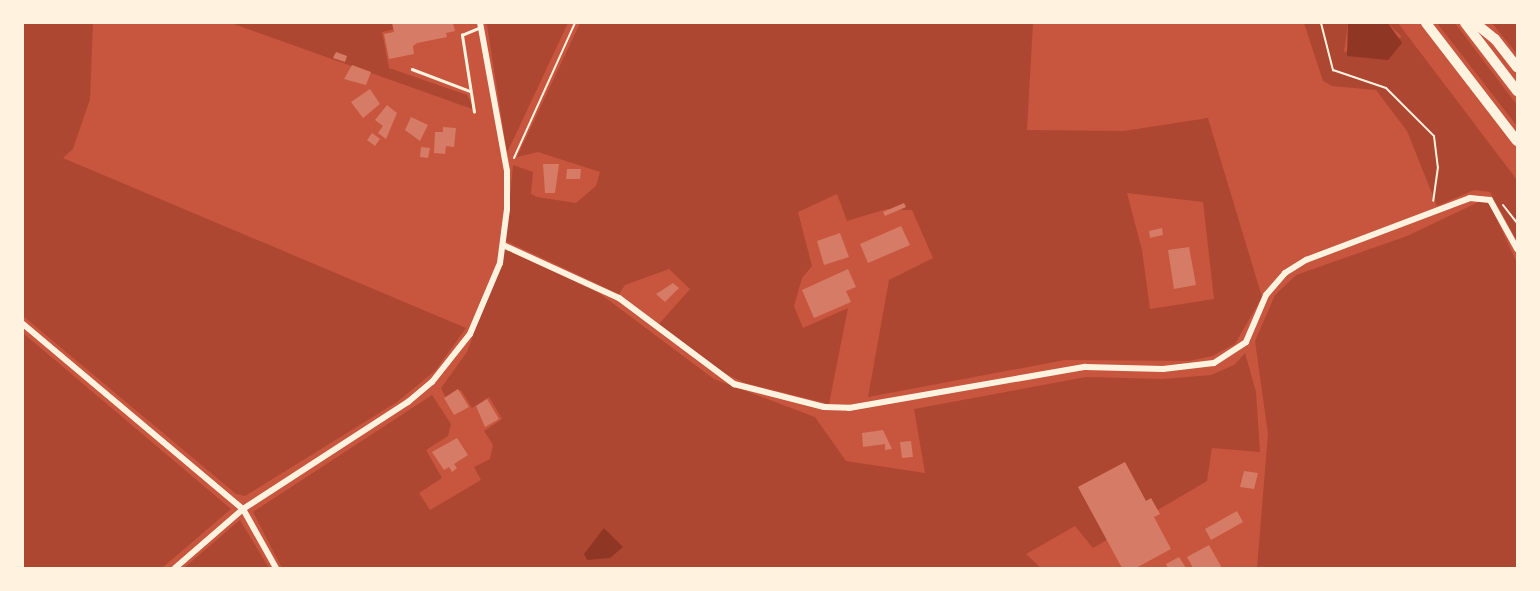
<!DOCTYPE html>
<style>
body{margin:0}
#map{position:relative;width:1540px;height:591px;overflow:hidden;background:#c8553d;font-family:"Times New Roman",serif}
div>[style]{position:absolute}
.green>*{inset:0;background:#ae4732}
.water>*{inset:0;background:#8f3625}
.building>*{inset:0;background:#d67c66}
.path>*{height:2px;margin:-1px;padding:0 1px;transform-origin:1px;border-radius:1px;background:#fff3e0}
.service>*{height:2.5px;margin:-1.25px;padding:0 1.25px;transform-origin:1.25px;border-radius:1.25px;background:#fff3e0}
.minor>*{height:6px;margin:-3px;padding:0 3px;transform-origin:3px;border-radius:3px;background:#fff3e0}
.motorway>*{height:10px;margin:-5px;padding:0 5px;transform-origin:5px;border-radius:5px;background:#fff3e0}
span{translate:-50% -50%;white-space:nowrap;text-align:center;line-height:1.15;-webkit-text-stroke:7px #fff3e0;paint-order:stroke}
.frame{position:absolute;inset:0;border:24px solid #fff3e0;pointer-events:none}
</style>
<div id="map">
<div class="green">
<div style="clip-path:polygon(23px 23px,93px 23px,90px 99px,73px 149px,63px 158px,466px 328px,435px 371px,397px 402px,245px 496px,236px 494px,23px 316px)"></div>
<div style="clip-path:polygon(231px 23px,394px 23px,395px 29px,382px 32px,389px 68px,467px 95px,475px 110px)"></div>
<div style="clip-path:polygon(486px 23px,568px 23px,507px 153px,487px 25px)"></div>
<div style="clip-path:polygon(evenodd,580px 23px,1033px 23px,1027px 130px,1124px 131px,1208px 118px,1262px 297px,1235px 344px,1212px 356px,1189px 361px,1065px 360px,868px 397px,889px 280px,933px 258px,912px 210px,887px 209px,847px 221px,837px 194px,798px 212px,812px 266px,802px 278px,794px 306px,803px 328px,848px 308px,829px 404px,745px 383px,722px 372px,659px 324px,690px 289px,669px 269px,625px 285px,619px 294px,506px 241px,513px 165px,533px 172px,531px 194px,537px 197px,576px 203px,596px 186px,600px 172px,538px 152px,517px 157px,580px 23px,1127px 193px,1203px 202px,1214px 299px,1150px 309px,1142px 250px,1127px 193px)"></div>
<div style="clip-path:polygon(1304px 23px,1348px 23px,1344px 52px,1402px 37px,1388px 23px,1398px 23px,1517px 180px,1517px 241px,1490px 192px,1474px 190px,1437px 206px,1407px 131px,1376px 90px,1332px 86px,1323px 81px)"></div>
<div style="clip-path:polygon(1437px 23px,1455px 23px,1517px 105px,1517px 126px)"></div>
<div style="clip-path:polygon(1492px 23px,1517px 23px,1517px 54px)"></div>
<div style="clip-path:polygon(1487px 198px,1517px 263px,1517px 568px,1257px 568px,1268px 434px,1255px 341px,1275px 295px,1296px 275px,1407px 236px)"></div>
<div style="clip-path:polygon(505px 249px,599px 293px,714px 379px,815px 417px,846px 461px,925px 473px,914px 409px,1086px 377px,1163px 379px,1211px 375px,1234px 365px,1245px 353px,1256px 392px,1260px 452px,1212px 448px,1207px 481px,1093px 548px,1075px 526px,1026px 554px,1041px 568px,282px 568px,253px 512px,432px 395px,451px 424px,448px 436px,426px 450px,442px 478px,419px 493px,430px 510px,481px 480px,474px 467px,490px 459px,493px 445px,484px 431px,502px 419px,489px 397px,472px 408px,461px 390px,446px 398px,441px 388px,467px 352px)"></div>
<div style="clip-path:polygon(23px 333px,231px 509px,162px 568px,23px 568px)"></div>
<div style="clip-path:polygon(240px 520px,269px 568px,184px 568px,235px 524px)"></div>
</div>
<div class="water">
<div style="clip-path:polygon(1348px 23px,1388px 23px,1402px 43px,1388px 60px,1347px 56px)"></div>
<div style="clip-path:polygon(604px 528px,623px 547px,610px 558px,587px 560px,584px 554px)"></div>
</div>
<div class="building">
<div style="clip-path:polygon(392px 23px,453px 23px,455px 31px,446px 33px,447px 37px,417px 43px,413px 46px,414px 54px,389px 59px,384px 34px,394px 32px)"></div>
<div style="clip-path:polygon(336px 52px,347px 56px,345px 62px,333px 58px)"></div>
<div style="clip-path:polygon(352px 65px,371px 72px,366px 85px,344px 79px)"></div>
<div style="clip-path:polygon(370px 89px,380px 104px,363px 118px,351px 102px)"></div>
<div style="clip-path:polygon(387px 105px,397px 113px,386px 139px,378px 133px,383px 126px,375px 120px)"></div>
<div style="clip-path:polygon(411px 117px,428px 125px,420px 141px,405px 130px)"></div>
<div style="clip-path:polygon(443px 127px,456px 128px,454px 147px,446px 146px,445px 154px,434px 153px,435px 132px,443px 132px)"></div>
<div style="clip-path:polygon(372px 133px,380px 139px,375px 146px,367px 140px)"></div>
<div style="clip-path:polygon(421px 147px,430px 148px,428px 158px,420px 157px)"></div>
<div style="clip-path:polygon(543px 164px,559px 164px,555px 193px,545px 193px)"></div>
<div style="clip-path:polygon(567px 169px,581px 169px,580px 179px,566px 179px)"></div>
<div style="clip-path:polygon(904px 203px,906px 207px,885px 216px,883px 212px)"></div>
<div style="clip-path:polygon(901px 226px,910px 245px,868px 263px,860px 244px)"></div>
<div style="clip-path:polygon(1162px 228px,1163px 235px,1150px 238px,1149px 231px)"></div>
<div style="clip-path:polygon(840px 233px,849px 257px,824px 265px,817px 241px)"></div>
<div style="clip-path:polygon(1189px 247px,1196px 285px,1174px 289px,1168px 250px)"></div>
<div style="clip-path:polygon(848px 269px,856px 287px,846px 291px,851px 302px,814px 318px,802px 290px)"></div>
<div style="clip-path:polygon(673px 283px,679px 288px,665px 302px,656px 294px)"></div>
<div style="clip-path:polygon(458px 389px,469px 407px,454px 415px,444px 398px)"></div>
<div style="clip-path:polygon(487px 399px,499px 419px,485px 427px,476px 406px)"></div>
<div style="clip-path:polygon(883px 430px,892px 449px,885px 450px,885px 444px,863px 447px,862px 433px)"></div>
<div style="clip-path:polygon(457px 438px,468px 455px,454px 464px,457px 468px,452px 472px,449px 467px,444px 470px,432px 452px)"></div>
<div style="clip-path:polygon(911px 441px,913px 457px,902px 458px,900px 442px)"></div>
<div style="clip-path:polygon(1125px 462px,1146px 501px,1151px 498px,1160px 514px,1154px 517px,1171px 549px,1136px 568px,1122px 568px,1078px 487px)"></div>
<div style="clip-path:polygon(1244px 471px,1258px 473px,1254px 489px,1240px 487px)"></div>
<div style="clip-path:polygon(1237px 511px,1243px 522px,1211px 540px,1205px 529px)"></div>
<div style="clip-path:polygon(1209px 545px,1222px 568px,1193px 568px,1187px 557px)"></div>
<div style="clip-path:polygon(1179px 557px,1186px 568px,1168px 568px,1166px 564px)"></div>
</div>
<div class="path">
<div style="left:1321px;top:23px;width:49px;rotate:75.7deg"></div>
<div style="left:1333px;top:70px;width:56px;rotate:18.8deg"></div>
<div style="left:1386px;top:88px;width:68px;rotate:45deg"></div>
<div style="left:1434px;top:136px;width:31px;rotate:83deg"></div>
<div style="left:1438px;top:167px;width:34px;rotate:98deg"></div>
<div style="left:514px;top:158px;width:148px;rotate:-65.7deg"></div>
<div style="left:1503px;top:205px;width:23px;rotate:52deg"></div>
</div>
<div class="service">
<div style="left:412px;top:69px;width:62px;rotate:20.8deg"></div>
<div style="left:474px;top:112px;width:78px;rotate:-98.9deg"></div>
<div style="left:462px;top:35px;width:21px;rotate:-23deg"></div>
</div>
<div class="minor">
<div style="left:503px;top:245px;width:128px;rotate:24.6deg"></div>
<div style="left:619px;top:298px;width:144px;rotate:36.8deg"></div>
<div style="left:734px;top:384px;width:93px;rotate:14.3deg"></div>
<div style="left:824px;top:407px;width:25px;rotate:2deg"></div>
<div style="left:849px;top:408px;width:240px;rotate:-9.9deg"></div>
<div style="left:1085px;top:367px;width:78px;rotate:1.5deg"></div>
<div style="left:1163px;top:369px;width:51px;rotate:-6.7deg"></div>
<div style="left:1214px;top:363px;width:38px;rotate:-33deg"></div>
<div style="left:1246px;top:342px;width:51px;rotate:-66.9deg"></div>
<div style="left:1266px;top:295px;width:29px;rotate:-49deg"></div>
<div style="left:1285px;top:273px;width:25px;rotate:-32deg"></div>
<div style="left:1306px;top:260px;width:175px;rotate:-20.7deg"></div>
<div style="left:1470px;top:198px;width:20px;rotate:6deg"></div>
<div style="left:1490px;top:200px;width:56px;rotate:61.1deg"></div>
<div style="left:23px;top:324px;width:287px;rotate:40.1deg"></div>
<div style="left:243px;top:509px;width:68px;rotate:60.8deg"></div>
<div style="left:175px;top:568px;width:90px;rotate:-40.9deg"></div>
<div style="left:243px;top:509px;width:197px;rotate:-33deg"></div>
<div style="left:408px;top:402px;width:31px;rotate:-40deg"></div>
<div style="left:432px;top:382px;width:61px;rotate:-51.6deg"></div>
<div style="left:470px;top:334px;width:77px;rotate:-67.1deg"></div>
<div style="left:500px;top:263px;width:54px;rotate:-82.6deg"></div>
<div style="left:507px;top:209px;width:38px;rotate:-90deg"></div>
<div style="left:507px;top:171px;width:150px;rotate:-100.3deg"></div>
</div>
<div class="motorway">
<div style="left:1426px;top:23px;width:149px;rotate:52.4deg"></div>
<div style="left:1465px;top:23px;width:86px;rotate:52.6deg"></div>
<div style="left:1475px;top:23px;width:26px;rotate:39deg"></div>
<div style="left:1495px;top:39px;width:36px;rotate:52deg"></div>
</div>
<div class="frame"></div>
</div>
